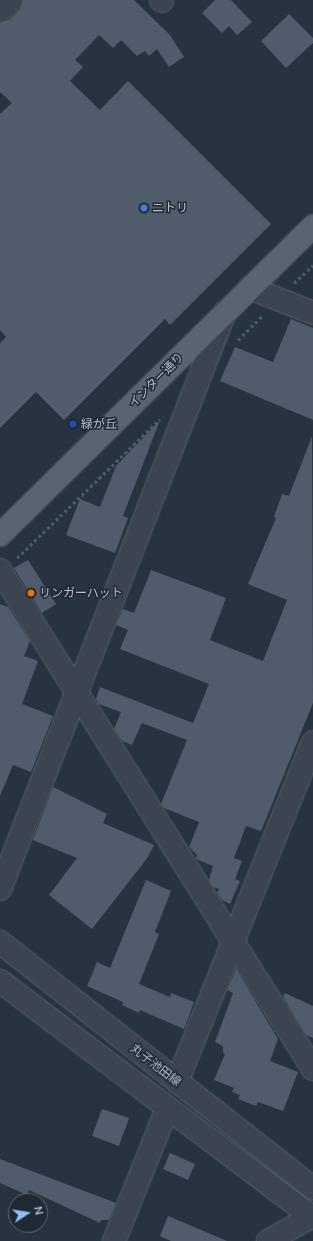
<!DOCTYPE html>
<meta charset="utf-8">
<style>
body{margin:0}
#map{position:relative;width:313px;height:1241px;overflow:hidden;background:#273340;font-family:Mulish,"Noto Sans JP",sans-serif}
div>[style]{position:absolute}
.building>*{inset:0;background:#505c6b}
.path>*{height:2.5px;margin-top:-1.25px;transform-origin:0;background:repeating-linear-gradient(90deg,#495e60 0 3px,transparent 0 6px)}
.roads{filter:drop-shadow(0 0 1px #59626d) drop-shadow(0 0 1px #59626d)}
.minor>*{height:22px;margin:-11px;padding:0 11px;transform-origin:11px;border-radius:11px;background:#3b4450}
.major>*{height:22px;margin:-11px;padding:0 11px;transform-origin:11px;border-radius:11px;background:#596470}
.dots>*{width:11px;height:11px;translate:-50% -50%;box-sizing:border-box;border:2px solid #202935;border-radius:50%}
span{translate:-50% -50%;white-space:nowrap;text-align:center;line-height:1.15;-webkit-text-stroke:3px #202935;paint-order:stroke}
.poi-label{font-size:12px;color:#b7c0ca}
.left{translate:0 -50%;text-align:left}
.street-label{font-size:12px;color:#b7c0ca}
.north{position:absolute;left:8px;top:1193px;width:40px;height:40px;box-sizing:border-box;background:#202935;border:1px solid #5c6571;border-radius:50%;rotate:78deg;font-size:11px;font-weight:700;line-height:16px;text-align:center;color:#b7c0ca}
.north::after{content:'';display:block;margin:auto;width:14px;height:18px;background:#92bdf4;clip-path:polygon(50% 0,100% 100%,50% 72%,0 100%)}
</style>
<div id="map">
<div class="building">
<div style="clip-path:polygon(23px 0,134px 0,170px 35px,184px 57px,169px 67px,157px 49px,149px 56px,145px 51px,137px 56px,121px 40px,113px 48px,99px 35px,75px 60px,83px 67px,70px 81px,100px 110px,128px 81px,271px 224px,170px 325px,165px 319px,64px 420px,36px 392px,0 428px,0 343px,6px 337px,0 330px,0 114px,12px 103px,0 92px,0 23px,9px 20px,20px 9px)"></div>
<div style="clip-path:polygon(215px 0,231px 0,252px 22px,237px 35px,229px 26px,222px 33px,202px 13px)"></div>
<div style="clip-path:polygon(289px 14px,313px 38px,313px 43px,286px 68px,261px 41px)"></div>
<div style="clip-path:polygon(291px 319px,313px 328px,313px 420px,220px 381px,235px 347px,273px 362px)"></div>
<div style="clip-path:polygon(160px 420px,123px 516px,128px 518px,115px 553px,66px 535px,80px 499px,100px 507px,116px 466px)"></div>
<div style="clip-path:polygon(312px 436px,313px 703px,261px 831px,246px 826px,234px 858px,242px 861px,235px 879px,240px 881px,230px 904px,222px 900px,217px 893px,219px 889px,213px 887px,209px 880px,213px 866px,196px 859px,197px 855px,189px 847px,199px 822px,164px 808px,161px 804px,187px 740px,142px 723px,132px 745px,122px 741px,114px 729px,121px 712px,99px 704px,96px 699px,100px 687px,193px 723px,209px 684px,120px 649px,128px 630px,116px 625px,123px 609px,134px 613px,151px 570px,226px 598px,210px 640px,263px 661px,287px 600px,248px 584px,276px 518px,274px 517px,282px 494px,289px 496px)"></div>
<div style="clip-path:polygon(28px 560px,56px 604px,42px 613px,14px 568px)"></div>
<div style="clip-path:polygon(0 604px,8px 607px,30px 641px,24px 656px,38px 661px,22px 704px,53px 716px,31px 772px,13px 765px,0 796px)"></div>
<div style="clip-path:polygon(53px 787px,107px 814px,103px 823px,154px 845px,148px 857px,92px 929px,49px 895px,77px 858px,33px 840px)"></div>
<div style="clip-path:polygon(146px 880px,171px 891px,155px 932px,159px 934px,139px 984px,170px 997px,171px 993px,194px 1002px,184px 1029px,140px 1010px,139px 1013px,122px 1005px,123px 1002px,87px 986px,97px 962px,110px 968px)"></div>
<div style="clip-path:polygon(236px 969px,278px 1039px,270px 1061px,298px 1072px,283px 1111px,258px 1102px,256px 1106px,238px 1099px,240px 1095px,232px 1092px,234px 1088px,214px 1080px,225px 1054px,223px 1053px,223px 1046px,215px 1042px,233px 993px,227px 990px)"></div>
<div style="clip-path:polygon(285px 993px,313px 1006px,313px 1038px,306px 1035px,283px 997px)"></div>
<div style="clip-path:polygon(102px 1109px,129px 1118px,119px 1146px,92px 1136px)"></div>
<div style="clip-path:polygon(170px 1153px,195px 1164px,188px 1180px,163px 1169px)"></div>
<div style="clip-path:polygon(0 1159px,116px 1203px,109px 1220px,101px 1220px,100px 1223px,29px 1190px,27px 1195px,0 1183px)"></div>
<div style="clip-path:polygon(168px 1216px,227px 1241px,171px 1241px,160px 1236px)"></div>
</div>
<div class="path">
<div style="left:294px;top:283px;width:26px;rotate:-43deg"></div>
<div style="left:238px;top:340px;width:35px;rotate:-45deg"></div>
<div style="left:17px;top:558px;width:199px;rotate:-44.2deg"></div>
</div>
<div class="roads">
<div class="minor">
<div style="left:161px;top:0;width:1px;rotate:45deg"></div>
<div style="left:0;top:11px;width:16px;rotate:-45deg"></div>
<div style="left:250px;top:288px;width:68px;rotate:21.6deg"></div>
<div style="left:0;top:570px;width:589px;rotate:57.9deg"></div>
<div style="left:0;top:889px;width:619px;rotate:-68.7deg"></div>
<div style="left:0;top:942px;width:398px;rotate:38.2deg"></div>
<div style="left:0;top:981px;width:393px;rotate:37.1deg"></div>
<div style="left:177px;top:1082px;width:366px;rotate:-68.2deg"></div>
<div style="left:114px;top:1241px;width:142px;rotate:-68.1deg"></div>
<div style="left:268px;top:1241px;width:49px;rotate:-29.2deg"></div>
</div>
<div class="major">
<div style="left:0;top:535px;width:440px;rotate:-44.6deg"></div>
</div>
</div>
<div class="dots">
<div style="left:144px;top:208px;background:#3f7fe0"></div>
<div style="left:73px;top:424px;background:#1a4fb4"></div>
<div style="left:31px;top:593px;background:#e8710a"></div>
</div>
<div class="poi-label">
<span class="left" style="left:152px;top:208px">ニトリ</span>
<span class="left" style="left:81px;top:424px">緑が丘</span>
<span class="left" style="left:39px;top:593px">リンガーハット</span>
</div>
<div class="street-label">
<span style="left:156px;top:380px;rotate:-45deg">インター通り</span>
<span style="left:156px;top:1065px;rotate:38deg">丸子池田線</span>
</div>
<div class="north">N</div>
</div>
